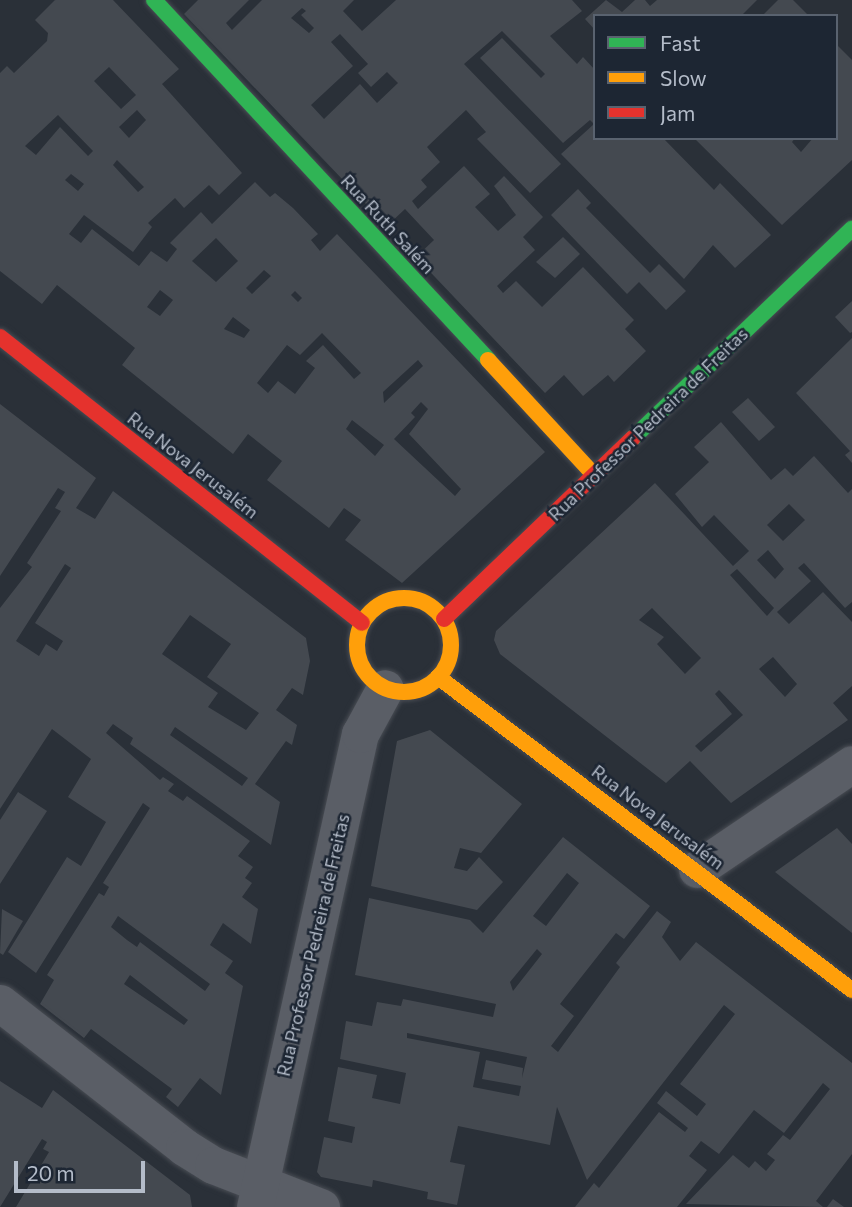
<!DOCTYPE html>
<meta charset="utf-8">
<style>
body{margin:0}
#map{position:relative;width:852px;height:1207px;overflow:hidden;background:#2a3038;font-family:Commissioner,sans-serif}
div>[style]{position:absolute}
.building>*{inset:0;background:#444950}
.roads{filter:drop-shadow(0 0 2px #484c53) drop-shadow(0 0 2px #484c53)}
.street>*{height:37px;margin:-18.5px;padding:0 18.5px;transform-origin:18.5px;border-radius:18.5px;background:#5a5e66}
.fast>*{height:16px;margin:-8px;padding:0 8px;transform-origin:8px;border-radius:8px;background:#30b455}
.slow>*{height:16px;margin:-8px;padding:0 8px;transform-origin:8px;border-radius:8px;background:#ff9f0a}
.slow>.ring{margin:-8px;padding:0;box-sizing:content-box;background:none;border:16px solid #ff9f0a;border-radius:50%}
.jam>*{height:16px;margin:-8px;padding:0 8px;transform-origin:8px;border-radius:8px;background:#e5322d}
span{translate:-50% -50%;white-space:nowrap;text-align:center;line-height:1.15;-webkit-text-stroke:5px #1d2633;paint-order:stroke}
.street-label{font-size:18px;color:#b4bcc9}
.legend{position:absolute;left:593px;top:14px;width:245px;height:126px;box-sizing:border-box;background:#1d2633;border:2px solid #59626f;margin:0;padding:9px 12px;list-style:none;font-size:21px;color:#b4bcc9}
.legend li{display:flex;align-items:center;gap:14px;height:35px}
.legend b{width:35px;border:2px solid #59626f}
.scale{position:absolute;left:14px;top:1161px;width:131px;height:32px;box-sizing:border-box;border:4px solid #b4bcc9;border-top:0;padding-left:9px;font-size:21px;line-height:24px;white-space:nowrap;color:#b4bcc9;-webkit-text-stroke:5px #1d2633;paint-order:stroke}
</style>
<div id="map">
<div class="building">
<div style="clip-path:polygon(evenodd,55px 0,113px 0,179px 69px,162px 84px,242px 173px,219px 195px,209px 185px,184px 208px,175px 198px,148px 223px,152px 227px,133px 252px,84px 215px,69px 234px,81px 243px,92px 229px,139px 266px,151px 251px,167px 262px,177px 249px,170px 243px,201px 212px,212px 224px,255px 182px,270px 197px,275px 193px,293px 208px,318px 234px,311px 240px,320px 251px,337px 234px,545px 452px,402px 583px,345px 540px,361px 520px,344px 508px,329px 528px,267px 480px,282px 461px,248px 434px,233px 454px,122px 365px,135px 348px,88px 310px,57px 285px,42px 304px,0 271px,0 73px,7px 66px,14px 73px,47px 41px,48px 33px,35px 20px,55px 0,109px 67px,136px 95px,121px 109px,94px 81px,109px 67px,55px 0,137px 110px,146px 120px,129px 138px,119px 127px,137px 110px,55px 0,58px 115px,93px 151px,88px 156px,60px 127px,36px 155px,25px 146px,58px 115px,55px 0,117px 160px,144px 187px,138px 192px,113px 165px,117px 160px,55px 0,71px 174px,84px 184px,78px 191px,65px 180px,71px 174px,55px 0,216px 238px,238px 261px,216px 282px,192px 261px,216px 238px,55px 0,264px 270px,271px 276px,252px 294px,246px 288px,264px 270px,55px 0,160px 290px,173px 300px,160px 316px,147px 307px,160px 290px,55px 0,295px 291px,302px 298px,298px 302px,291px 295px,295px 291px,55px 0,233px 317px,250px 330px,244px 338px,224px 329px,233px 317px,55px 0,322px 333px,361px 373px,354px 379px,323px 345px,306px 361px,315px 368px,295px 394px,278px 381px,268px 393px,257px 383px,287px 345px,300px 355px,322px 333px,55px 0,418px 360px,423px 366px,384px 403px,383px 392px,418px 360px,55px 0,421px 402px,428px 409px,409px 434px,461px 489px,455px 496px,394px 439px,415px 417px,411px 413px,421px 402px,55px 0,352px 420px,384px 445px,375px 456px,346px 429px,352px 420px)"></div>
<div style="clip-path:polygon(evenodd,198px 0,249px 0,226px 23px,232px 30px,262px 0,354px 0,343px 11px,362px 31px,396px 0,572px 0,582px 11px,550px 36px,577px 64px,583px 57px,595px 70px,595px 138px,663px 138px,714px 190px,720px 183px,771px 235px,735px 268px,713px 245px,684px 279px,561px 154px,594px 124px,590px 120px,563px 143px,480px 58px,502px 38px,541px 78px,545px 74px,502px 31px,464px 64px,561px 164px,530px 193px,477px 139px,486px 132px,466px 110px,427px 147px,440px 162px,421px 180px,427px 187px,412px 201px,418px 209px,464px 166px,490px 194px,475px 207px,498px 231px,516px 215px,494px 186px,504px 176px,543px 217px,523px 237px,535px 250px,497px 286px,503px 293px,516px 281px,542px 307px,583px 267px,634px 320px,625px 329px,646px 351px,614px 382px,608px 375px,583px 396px,564px 375px,545px 393px,416px 257px,434px 240px,405px 209px,387px 226px,184px 14px,198px 0,302px 8px,306px 11px,301px 15px,314px 28px,309px 33px,291px 18px,302px 8px,198px 0,340px 34px,368px 64px,358px 73px,371px 87px,387px 72px,398px 83px,377px 103px,360px 84px,324px 119px,311px 105px,353px 66px,331px 42px,340px 34px)"></div>
<div style="clip-path:polygon(606px 0,622px 12px,635px 0,645px 0,650px 6px,657px 0,757px 0,741px 16px,595px 16px,595px 30px,585px 19px)"></div>
<div style="clip-path:polygon(778px 0,793px 0,809px 16px,762px 16px)"></div>
<div style="clip-path:polygon(836px 44px,852px 60px,852px 160px,782px 225px,694px 138px,795px 138px,792px 142px,801px 152px,813px 138px,836px 138px)"></div>
<div style="clip-path:polygon(578px 189px,591px 203px,586px 208px,650px 273px,659px 264px,686px 291px,666px 310px,639px 282px,627px 294px,551px 215px)"></div>
<div style="clip-path:polygon(563px 237px,580px 254px,555px 278px,536px 262px)"></div>
<div style="clip-path:polygon(852px 301px,852px 332px,850px 333px,835px 317px)"></div>
<div style="clip-path:polygon(852px 338px,852px 463px,845px 455px,850px 451px,796px 393px)"></div>
<div style="clip-path:polygon(748px 398px,775px 427px,759px 441px,732px 412px)"></div>
<div style="clip-path:polygon(evenodd,0 404px,96px 478px,76px 508px,95px 519px,113px 491px,306px 638px,310px 661px,303px 695px,292px 688px,276px 710px,297px 725px,292px 745px,286px 741px,255px 784px,280px 802px,271px 845px,130px 744px,133px 738px,113px 724px,106px 733px,160px 780px,163px 777px,174px 784px,168px 791px,183px 801px,187px 796px,250px 841px,238px 856px,253px 867px,245px 878px,252px 883px,242px 897px,258px 909px,251px 944px,223px 923px,210px 945px,233px 961px,225px 973px,243px 986px,221px 1095px,200px 1078px,178px 1107px,166px 1097px,172px 1089px,91px 1029px,84px 1038px,40px 1004px,54px 980px,47px 975px,99px 893px,104px 896px,109px 887px,103px 883px,150px 808px,143px 803px,36px 973px,8px 952px,67px 857px,81px 866px,106px 822px,68px 797px,91px 759px,52px 729px,0 809px,0 608px,32px 567px,27px 563px,61px 511px,55px 508px,65px 492px,58px 488px,0 576px,0 404px,65px 564px,71px 568px,35px 623px,63px 641px,57px 651px,46px 644px,39px 656px,16px 641px,65px 564px,0 404px,190px 615px,231px 644px,207px 677px,259px 713px,246px 730px,208px 707px,218px 693px,162px 654px,190px 615px,0 404px,175px 727px,248px 778px,242px 786px,170px 735px,175px 727px,0 404px,118px 916px,210px 984px,205px 991px,140px 942px,137px 947px,127px 940px,111px 927px,118px 916px,0 404px,130px 975px,188px 1020px,184px 1025px,124px 984px,130px 975px)"></div>
<div style="clip-path:polygon(evenodd,721px 422px,771px 480px,785px 468px,793px 476px,814px 456px,848px 493px,852px 489px,852px 602px,845px 608px,804px 563px,798px 568px,811px 581px,777px 612px,789px 624px,823px 592px,852px 622px,852px 686px,833px 703px,848px 720px,731px 803px,690px 761px,666px 783px,500px 654px,494px 640px,496px 631px,655px 483px,733px 566px,749px 551px,714px 515px,702px 527px,675px 494px,709px 462px,694px 447px,721px 422px,789px 504px,805px 520px,783px 541px,767px 525px,789px 504px,721px 422px,768px 550px,784px 569px,775px 579px,757px 560px,768px 550px,721px 422px,737px 569px,774px 608px,767px 616px,730px 575px,737px 569px,721px 422px,652px 608px,701px 658px,685px 674px,657px 644px,664px 637px,639px 620px,652px 608px,721px 422px,773px 657px,797px 684px,785px 697px,759px 669px,773px 657px,721px 422px,719px 690px,743px 715px,701px 752px,695px 746px,732px 714px,715px 694px,719px 690px)"></div>
<div style="clip-path:polygon(430px 730px,522px 804px,481px 853px,460px 848px,454px 868px,467px 871px,479px 857px,503px 882px,477px 910px,371px 886px,397px 741px)"></div>
<div style="clip-path:polygon(18px 792px,47px 811px,0 884px,0 820px)"></div>
<div style="clip-path:polygon(837px 828px,852px 844px,852px 933px,775px 872px)"></div>
<div style="clip-path:polygon(evenodd,563px 837px,650px 906px,624px 939px,616px 933px,560px 1004px,574px 1016px,551px 1046px,558px 1052px,620px 967px,616px 963px,657px 911px,671px 922px,662px 937px,680px 961px,696px 942px,852px 1063px,852px 1154px,816px 1201px,823px 1207px,686px 1204px,733px 1155px,749px 1168px,755px 1161px,766px 1171px,775px 1160px,767px 1154px,783px 1135px,790px 1140px,830px 1089px,823px 1083px,784px 1133px,754px 1110px,719px 1154px,701px 1141px,689px 1156px,707px 1170px,677px 1207px,575px 1207px,594px 1183px,599px 1188px,659px 1112px,685px 1132px,688px 1128px,657px 1103px,666px 1091px,697px 1116px,706px 1104px,680px 1084px,735px 1014px,724px 1005px,587px 1180px,557px 1107px,550px 1145px,458px 1126px,450px 1162px,465px 1165px,457px 1205px,427px 1199px,428px 1192px,373px 1180px,372px 1187px,321px 1177px,317px 1172px,324px 1137px,352px 1143px,355px 1127px,328px 1121px,338px 1067px,377px 1075px,372px 1098px,400px 1104px,406px 1073px,340px 1059px,346px 1021px,372px 1026px,377px 1002px,401px 1006px,403px 999px,493px 1017px,496px 1004px,355px 975px,369px 898px,470px 920px,483px 933px,563px 837px,567px 873px,579px 883px,546px 926px,533px 916px,567px 873px,563px 837px,537px 949px,542px 954px,513px 991px,510px 982px,537px 949px,563px 837px,407px 1033px,527px 1057px,522px 1078px,523px 1068px,486px 1060px,482px 1079px,521px 1086px,519px 1096px,473px 1087px,480px 1052px,407px 1038px,407px 1033px)"></div>
<div style="clip-path:polygon(2px 909px,23px 921px,3px 955px,0 953px)"></div>
<div style="clip-path:polygon(0 1081px,42px 1108px,53px 1090px,190px 1195px,192px 1207px,16px 1207px,49px 1152px,43px 1149px,47px 1142px,42px 1139px,0 1207px)"></div>
<div style="clip-path:polygon(833px 1199px,844px 1207px,827px 1207px)"></div>
</div>
<div class="roads">
<div class="street">
<div style="left:697px;top:869px;width:187px;rotate:-34.1deg"></div>
<div style="left:0;top:1003px;width:234px;rotate:38deg"></div>
<div style="left:184px;top:1147px;width:34px;rotate:32deg"></div>
<div style="left:213px;top:1165px;width:116px;rotate:21.3deg"></div>
<div style="left:255px;top:1207px;width:485px;rotate:-77.5deg"></div>
<div style="left:360px;top:734px;width:52px;rotate:-61.5deg"></div>
</div>
<div class="fast">
<div style="left:154px;top:0;width:491px;rotate:47.1deg"></div>
<div style="left:633px;top:438px;width:303px;rotate:-43.7deg"></div>
</div>
<div class="slow">
<div style="left:488px;top:360px;width:156px;rotate:47.3deg"></div>
<div class="ring" style="left:357px;top:598px;width:78px;height:78px"></div>
<div style="left:438px;top:677px;width:519px;rotate:37.09deg"></div>
</div>
<div class="jam">
<div style="left:0;top:337px;width:461px;rotate:38.3deg"></div>
<div style="left:444px;top:619px;width:262px;rotate:-43.8deg"></div>
</div>
</div>
<div class="street-label">
<span style="left:388px;top:224px;rotate:47deg">Rua Ruth Salém</span>
<span style="left:648px;top:424px;rotate:-44deg">Rua Professor Pedreira de Freitas</span>
<span style="left:193px;top:465px;rotate:38deg">Rua Nova Jerusalém</span>
<span style="left:658px;top:817px;rotate:37deg">Rua Nova Jerusalém</span>
<span style="left:313px;top:945px;rotate:-77deg">Rua Professor Pedreira de Freitas</span>
</div>
<ul class="legend">
<li><b style="height:9px;background:#30b455"></b>Fast</li>
<li><b style="height:9px;background:#ff9f0a"></b>Slow</li>
<li><b style="height:9px;background:#e5322d"></b>Jam</li>
</ul>
<div class="scale">20 m</div>
</div>
